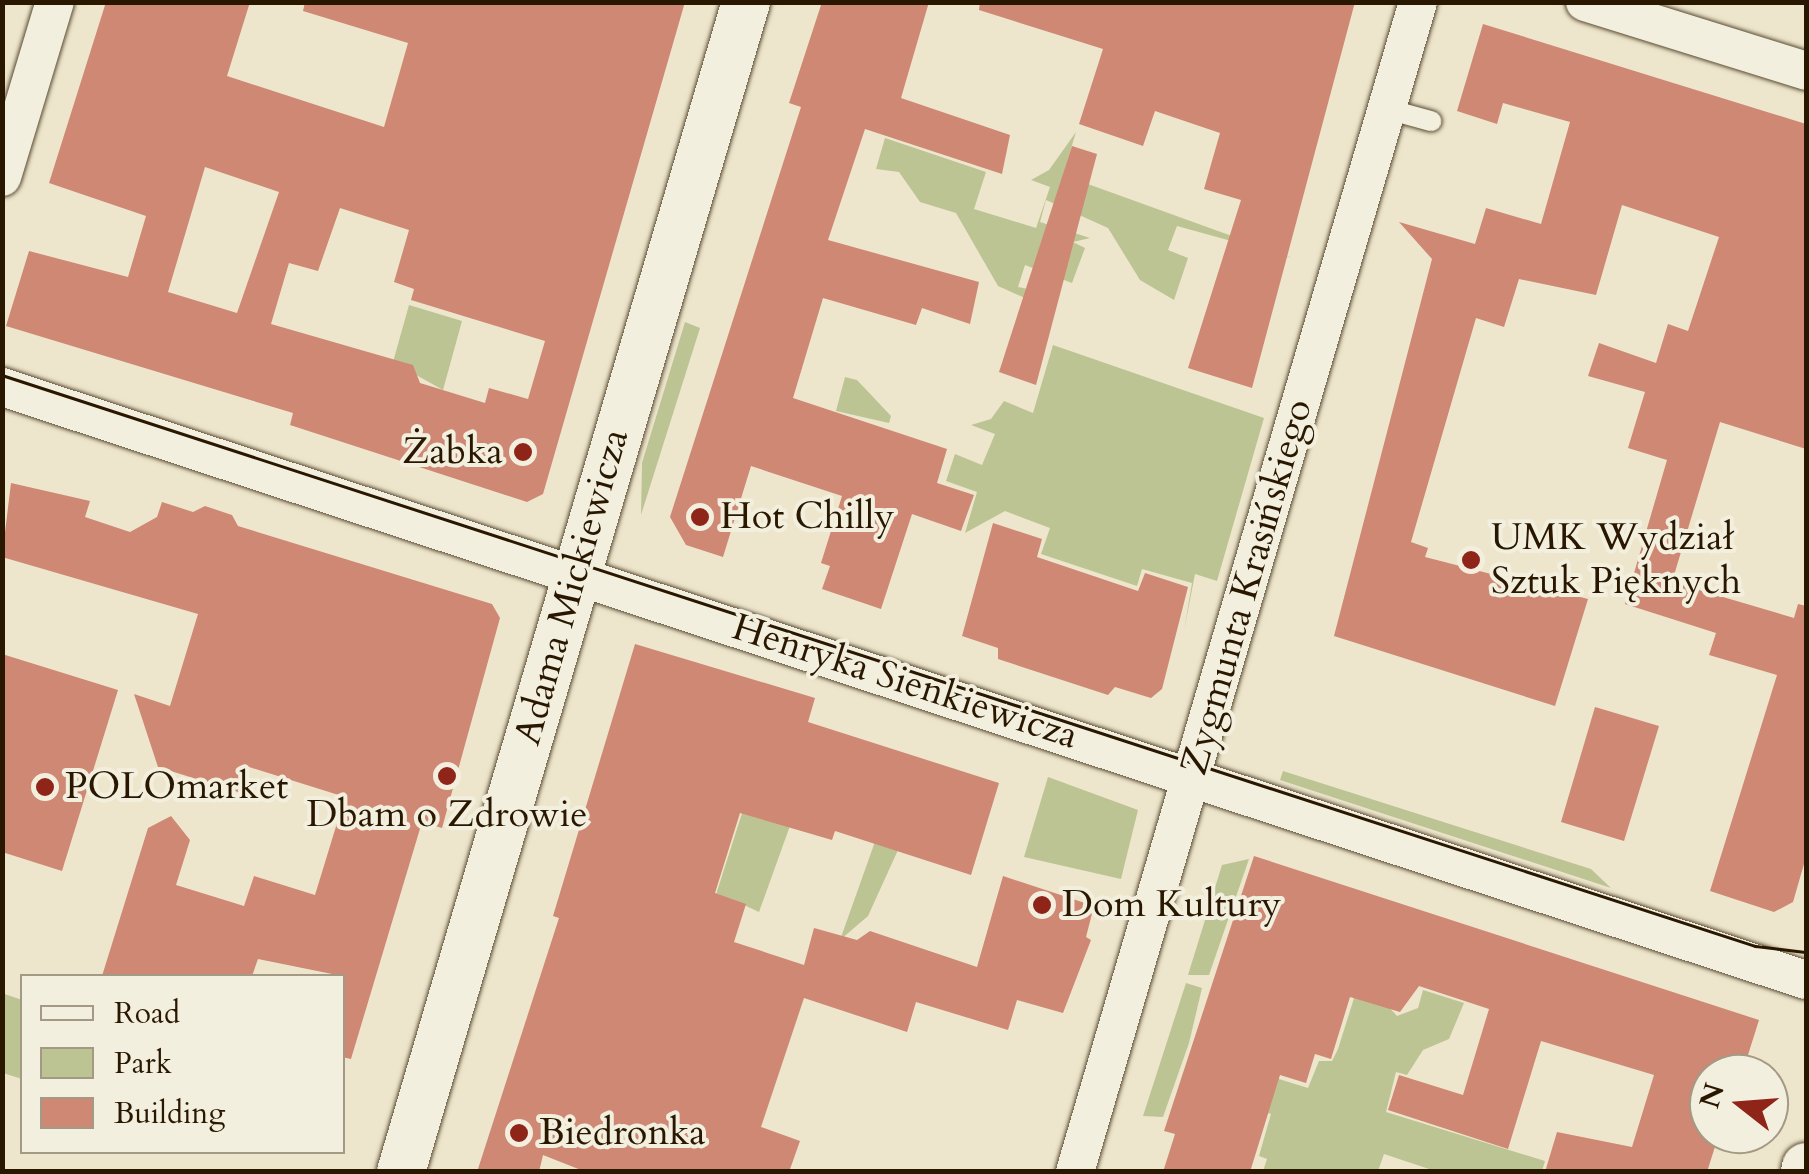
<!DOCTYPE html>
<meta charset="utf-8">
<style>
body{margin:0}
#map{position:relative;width:1809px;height:1174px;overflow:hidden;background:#ede6cc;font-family:Cardo,serif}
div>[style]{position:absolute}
.green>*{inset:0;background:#bdc494}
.building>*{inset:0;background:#ce8874}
.roads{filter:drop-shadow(0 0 2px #5b4b33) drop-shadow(0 0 2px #5b4b33)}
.service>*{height:20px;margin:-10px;padding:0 10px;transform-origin:10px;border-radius:10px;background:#f3efde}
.minor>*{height:38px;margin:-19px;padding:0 19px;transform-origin:19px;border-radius:19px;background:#f3efde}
.tertiary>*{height:48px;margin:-24px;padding:0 24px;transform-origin:24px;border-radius:24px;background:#f3efde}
.tram>*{height:2.5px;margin:-1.25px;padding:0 1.25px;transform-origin:1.25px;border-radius:1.25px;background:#2a1700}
.dots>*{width:28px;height:28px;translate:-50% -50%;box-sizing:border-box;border:5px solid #f3efde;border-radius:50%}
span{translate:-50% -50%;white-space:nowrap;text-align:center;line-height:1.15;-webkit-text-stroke:8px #f3efde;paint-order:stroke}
.poi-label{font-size:38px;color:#2a1700}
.right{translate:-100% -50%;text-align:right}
.left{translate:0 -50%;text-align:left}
.street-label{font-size:38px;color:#2a1700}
.frame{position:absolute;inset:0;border:5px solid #2a1700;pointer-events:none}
.legend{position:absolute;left:20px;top:974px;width:325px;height:180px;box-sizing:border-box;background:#f3efde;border:2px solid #a39985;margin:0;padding:12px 18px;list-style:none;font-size:30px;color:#2a1700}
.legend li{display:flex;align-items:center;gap:20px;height:50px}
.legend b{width:50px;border:2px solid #a39985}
.north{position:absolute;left:1689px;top:1054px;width:100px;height:100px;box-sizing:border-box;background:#f3efde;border:2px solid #a39985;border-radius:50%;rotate:287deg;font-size:28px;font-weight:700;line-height:40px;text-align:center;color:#2a1700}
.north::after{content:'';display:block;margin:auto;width:35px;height:45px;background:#8f2418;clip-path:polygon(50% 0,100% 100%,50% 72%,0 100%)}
</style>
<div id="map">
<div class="green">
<div style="clip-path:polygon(1076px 132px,1063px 175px,1293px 258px,1177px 226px,1168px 250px,1188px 258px,1174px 300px,1140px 280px,1108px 228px,1046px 200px,1040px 222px,1090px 238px,1073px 242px,1085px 248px,1072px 283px,1025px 265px,1018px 287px,1060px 295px,1049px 309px,998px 286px,956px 213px,920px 202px,899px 172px,876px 169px,885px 138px,986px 172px,974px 209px,1036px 228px,1050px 187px,1031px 180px,1049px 170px)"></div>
<div style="clip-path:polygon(409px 305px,462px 321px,443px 390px,393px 362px)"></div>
<div style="clip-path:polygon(685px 322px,700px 328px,641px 515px,642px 463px)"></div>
<div style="clip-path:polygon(1053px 345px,1264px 418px,1217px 581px,1195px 574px,1184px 631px,1192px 583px,1142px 569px,1137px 586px,1041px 554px,1050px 528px,1005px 511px,965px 533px,977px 492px,946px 481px,955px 454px,982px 465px,995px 434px,971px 425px,991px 419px,1004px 401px,1033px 413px)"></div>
<div style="clip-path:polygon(845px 377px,857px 380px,891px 416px,889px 423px,836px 411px)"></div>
<div style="clip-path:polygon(1283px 771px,1591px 869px,1611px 888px,1280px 780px)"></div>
<div style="clip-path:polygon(1048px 777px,1138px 810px,1121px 879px,1024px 857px)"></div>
<div style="clip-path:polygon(743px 810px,791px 823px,759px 912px,729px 898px,715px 932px,705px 929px)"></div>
<div style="clip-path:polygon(877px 836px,898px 850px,868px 916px,840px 940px)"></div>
<div style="clip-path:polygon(1249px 859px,1209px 975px,1188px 975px,1222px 865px)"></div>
<div style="clip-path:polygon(1361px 976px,1397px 1016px,1418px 1008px,1423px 990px,1464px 1003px,1449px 1039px,1423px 1050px,1407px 1075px,1396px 1072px,1386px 1112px,1545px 1161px,1542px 1171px,1438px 1172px,1384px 1154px,1378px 1171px,1263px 1171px,1267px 1159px,1259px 1156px,1271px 1114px,1249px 1107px,1247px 1069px,1308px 1088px,1319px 1061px,1332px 1061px,1338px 1049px)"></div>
<div style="clip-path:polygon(1186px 983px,1202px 988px,1189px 1043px,1163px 1117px,1143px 1116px)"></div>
<div style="clip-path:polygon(2px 993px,22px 1000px,22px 1079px,3px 1073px)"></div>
</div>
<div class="building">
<div style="clip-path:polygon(evenodd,106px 2px,250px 2px,227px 76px,384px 127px,408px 43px,303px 11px,305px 2px,685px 2px,543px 494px,527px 502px,290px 425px,293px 413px,6px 326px,29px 251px,128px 277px,146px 216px,49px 183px,106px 2px,205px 167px,279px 192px,237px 313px,168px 292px,205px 167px,106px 2px,340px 208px,409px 230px,394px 282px,414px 289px,411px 300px,545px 341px,528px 399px,489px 388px,485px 403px,420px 383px,413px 365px,271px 324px,289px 263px,318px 271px,340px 208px)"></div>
<div style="clip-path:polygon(822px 2px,929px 2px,901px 98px,1010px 135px,1002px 174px,865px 129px,828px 240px,979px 282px,970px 324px,922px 308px,916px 325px,823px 298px,793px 398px,947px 449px,937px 483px,974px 495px,961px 531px,912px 514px,881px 609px,822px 589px,830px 566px,821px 563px,842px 496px,751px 466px,723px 557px,686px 545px,670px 517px,801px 107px,789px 103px)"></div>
<div style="clip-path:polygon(980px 2px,1355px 2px,1252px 388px,1188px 368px,1241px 200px,1204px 189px,1220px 133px,1155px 111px,1143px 146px,1079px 124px,1103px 49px,979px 10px)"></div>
<div style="clip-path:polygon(1483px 24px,1806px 124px,1806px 449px,1720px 422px,1672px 582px,1794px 618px,1798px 604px,1806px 606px,1806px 857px,1793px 902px,1774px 912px,1710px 891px,1777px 675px,1709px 655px,1716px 633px,1625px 604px,1667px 460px,1628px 448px,1645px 392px,1588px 376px,1599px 343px,1656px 363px,1668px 324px,1688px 331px,1719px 237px,1622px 205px,1596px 295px,1519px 279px,1504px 327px,1476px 318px,1411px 542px,1428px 548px,1425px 557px,1588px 599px,1555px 706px,1334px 636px,1432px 259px,1399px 222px,1475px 244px,1486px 208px,1541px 224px,1570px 122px,1503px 103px,1497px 124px,1457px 111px)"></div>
<div style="clip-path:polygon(1072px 146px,1097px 154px,1036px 385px,999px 372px)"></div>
<div style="clip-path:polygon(11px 483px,90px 501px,85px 517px,130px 532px,157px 517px,162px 502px,193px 512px,205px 506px,232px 515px,238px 526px,492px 604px,500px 618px,442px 828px,422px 822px,351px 1059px,342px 1057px,342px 976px,258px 959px,252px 976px,102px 976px,148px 828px,171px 816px,190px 840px,176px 885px,244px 906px,254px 876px,315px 895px,345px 797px,246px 766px,238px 792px,158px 767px,134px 694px,170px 706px,198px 614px,2px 557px)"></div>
<div style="clip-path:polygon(993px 523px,1042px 539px,1037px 557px,1138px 591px,1145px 573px,1188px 587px,1162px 689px,1151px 698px,1115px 687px,1108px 695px,998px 659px,998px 648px,962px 636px)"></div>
<div style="clip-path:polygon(635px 644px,815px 698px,808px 722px,999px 783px,971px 875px,835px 831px,832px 840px,740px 813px,715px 893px,746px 904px,734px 942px,804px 965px,814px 928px,857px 940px,870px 931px,977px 967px,1003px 876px,1094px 906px,1086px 937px,1091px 940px,1063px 1013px,1017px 1000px,1008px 1030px,916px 1002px,907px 1032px,804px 998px,761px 1127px,800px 1141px,789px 1172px,586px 1172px,543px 1155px,539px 1172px,477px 1172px,559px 918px,553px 916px)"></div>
<div style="clip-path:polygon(2px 654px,118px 690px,62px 871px,2px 852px)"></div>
<div style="clip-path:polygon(1595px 707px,1659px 726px,1624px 841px,1561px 822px)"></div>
<div style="clip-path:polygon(1254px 856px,1759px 1020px,1742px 1074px,1709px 1074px,1709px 1134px,1719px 1134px,1707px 1172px,1545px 1172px,1557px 1132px,1632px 1147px,1654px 1075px,1541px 1041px,1508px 1149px,1388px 1110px,1399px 1075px,1463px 1095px,1489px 1009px,1419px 986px,1400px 1012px,1350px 997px,1331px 1059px,1315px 1054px,1306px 1083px,1280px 1075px,1250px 1172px,1163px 1172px,1175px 1134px,1164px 1131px)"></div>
</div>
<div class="roads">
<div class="service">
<div style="left:1387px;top:109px;width:46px;rotate:15.3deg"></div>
</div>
<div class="minor">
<div style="left:1585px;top:2px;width:232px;rotate:17.3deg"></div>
<div style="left:2px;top:177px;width:183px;rotate:-73.2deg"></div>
<div style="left:2px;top:387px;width:1899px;rotate:18.2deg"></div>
<div style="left:1075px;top:1172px;width:1219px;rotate:-73.66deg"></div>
</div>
<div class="tertiary">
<div style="left:401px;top:1172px;width:1220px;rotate:-73.57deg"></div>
<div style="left:1805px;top:1172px;width:5px;rotate:-79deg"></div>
</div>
</div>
<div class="tram">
<div style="left:2px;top:375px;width:1844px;rotate:18.04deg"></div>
<div style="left:1755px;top:946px;width:51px;rotate:6.7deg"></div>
</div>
<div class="dots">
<div style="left:523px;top:452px;background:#8f2418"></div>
<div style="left:700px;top:517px;background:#8f2418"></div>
<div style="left:1471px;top:560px;background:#8f2418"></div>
<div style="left:447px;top:776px;background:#8f2418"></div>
<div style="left:45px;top:787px;background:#8f2418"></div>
<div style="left:1042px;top:905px;background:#8f2418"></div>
<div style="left:519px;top:1133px;background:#8f2418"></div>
</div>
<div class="poi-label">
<span class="right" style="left:503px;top:452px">Żabka</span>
<span class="left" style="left:720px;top:517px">Hot Chilly</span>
<span class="left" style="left:1491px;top:560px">UMK Wydział<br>Sztuk Pięknych</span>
<span class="left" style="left:65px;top:787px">POLOmarket</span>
<span style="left:447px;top:815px">Dbam o Zdrowie</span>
<span class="left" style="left:1062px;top:905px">Dom Kultury</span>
<span class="left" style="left:539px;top:1133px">Biedronka</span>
</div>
<div class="street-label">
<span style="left:572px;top:587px;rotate:-74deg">Adama Mickiewicza</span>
<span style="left:1247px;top:587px;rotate:-74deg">Zygmunta Krasińskiego</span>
<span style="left:905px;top:682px;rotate:18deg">Henryka Sienkiewicza</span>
</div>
<div class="frame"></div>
<ul class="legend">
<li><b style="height:12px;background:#f3efde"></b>Road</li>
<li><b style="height:28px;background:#bdc494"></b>Park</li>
<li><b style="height:28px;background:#ce8874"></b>Building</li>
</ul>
<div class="north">N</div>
</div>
